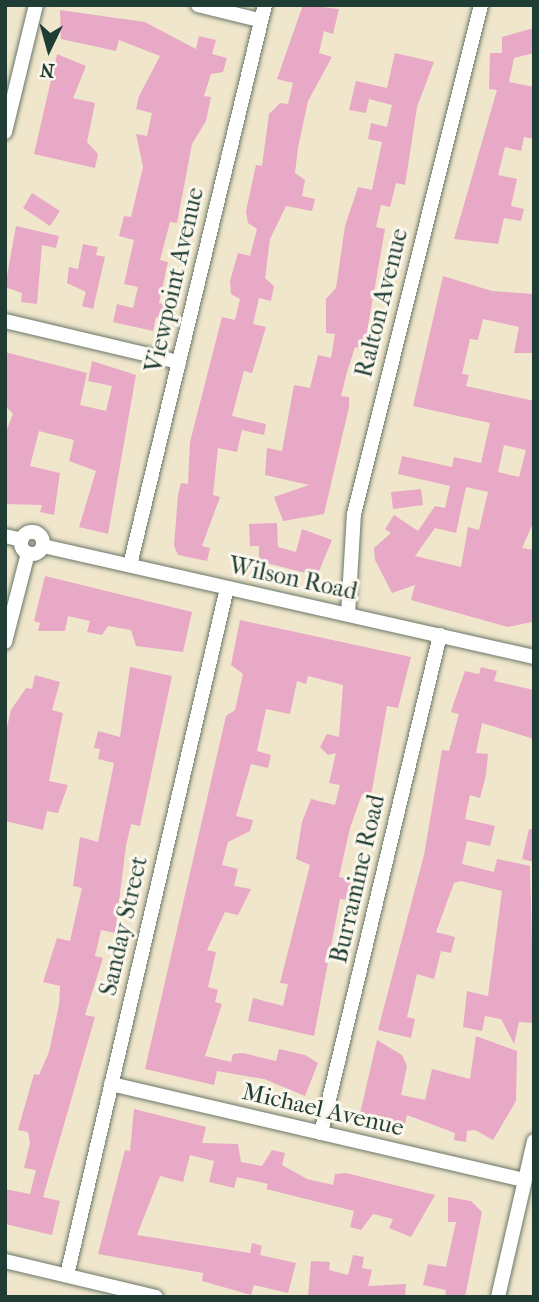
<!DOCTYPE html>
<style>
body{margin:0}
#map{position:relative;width:539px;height:1302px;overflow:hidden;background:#f0e6cb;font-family:"IM FELL French Canon",serif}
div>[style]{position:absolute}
.building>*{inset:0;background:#e8a9c6}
.roads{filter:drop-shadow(0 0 2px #687869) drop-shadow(0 0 2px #687869)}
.minor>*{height:14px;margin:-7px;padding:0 7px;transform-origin:7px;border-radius:7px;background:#fff}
.minor>.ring{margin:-7px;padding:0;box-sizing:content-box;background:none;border:14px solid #fff;border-radius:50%}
span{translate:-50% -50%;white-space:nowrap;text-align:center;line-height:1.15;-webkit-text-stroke:6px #fbf7ec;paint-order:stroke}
.street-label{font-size:24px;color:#1f3d34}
.frame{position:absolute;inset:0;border:7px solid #1f3d34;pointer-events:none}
.north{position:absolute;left:14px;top:14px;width:70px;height:70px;-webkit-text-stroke:5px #fbf7ec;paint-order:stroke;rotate:185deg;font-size:19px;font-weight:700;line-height:28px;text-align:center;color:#1f3d34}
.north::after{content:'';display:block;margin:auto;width:24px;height:32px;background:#1f3d34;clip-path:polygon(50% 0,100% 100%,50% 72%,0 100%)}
</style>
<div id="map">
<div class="building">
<div style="clip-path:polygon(303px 5px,339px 9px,333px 34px,324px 31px,319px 53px,332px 57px,308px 101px,298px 148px,295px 173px,305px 180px,302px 196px,315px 199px,312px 211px,286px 206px,270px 239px,265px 278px,274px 286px,271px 301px,259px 298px,253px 324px,266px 327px,252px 373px,244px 371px,232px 416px,266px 424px,264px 435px,242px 430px,237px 452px,218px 448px,213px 495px,220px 497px,202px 546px,210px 548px,207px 561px,178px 555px,174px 546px,178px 495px,181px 483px,188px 484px,190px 442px,222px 317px,235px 320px,240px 299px,231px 294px,230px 281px,238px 253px,250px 256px,257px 229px,248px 223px,246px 211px,256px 165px,262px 166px,269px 114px,280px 103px,288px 104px,293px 83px,277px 79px)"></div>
<div style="clip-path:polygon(60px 10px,145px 22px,196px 49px,199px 36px,216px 40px,212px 54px,227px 58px,223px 72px,211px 74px,204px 96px,211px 97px,206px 121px,192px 144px,177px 223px,170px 222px,160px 260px,168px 262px,159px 303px,172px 306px,169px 320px,156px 317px,153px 331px,113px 322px,117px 304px,133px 308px,138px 287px,124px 284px,134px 240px,119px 236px,124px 216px,131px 217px,143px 167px,136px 134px,147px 136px,152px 113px,136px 109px,139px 96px,160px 56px,119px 40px,116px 51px,61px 39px)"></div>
<div style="clip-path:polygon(534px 28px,534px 53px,514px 58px,509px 82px,534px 87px,534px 139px,524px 137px,521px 151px,505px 147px,498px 175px,517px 179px,511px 206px,524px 209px,521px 221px,504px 218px,498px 244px,454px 239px,497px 90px,489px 89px,490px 53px,502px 53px,502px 37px)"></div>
<div style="clip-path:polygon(395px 53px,434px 62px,417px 107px,405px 185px,396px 183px,390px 207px,381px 205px,376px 227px,385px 229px,364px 349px,355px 347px,347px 372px,341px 396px,349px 397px,349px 407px,324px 514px,283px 521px,274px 497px,309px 485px,265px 475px,267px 448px,282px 451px,294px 385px,310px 388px,318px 355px,331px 358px,335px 334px,326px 333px,326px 299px,336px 288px,345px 226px,358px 187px,372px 190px,382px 142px,368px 139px,371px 123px,387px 127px,392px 105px,369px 99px,366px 113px,349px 110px,356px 81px,387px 88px)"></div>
<div style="clip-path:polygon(57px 54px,86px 66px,73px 98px,95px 103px,87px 142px,98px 154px,95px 168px,34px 154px)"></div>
<div style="clip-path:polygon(32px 193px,60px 211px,50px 226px,23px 208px)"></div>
<div style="clip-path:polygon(16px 226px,59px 236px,56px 248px,42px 245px,37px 304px,21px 302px,22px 293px,5px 287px)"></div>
<div style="clip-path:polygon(83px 244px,98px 247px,96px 255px,105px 257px,93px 309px,82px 306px,86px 292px,67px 283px,69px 267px,78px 269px)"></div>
<div style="clip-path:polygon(evenodd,443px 276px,492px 291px,534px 294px,534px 353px,514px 353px,519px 327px,483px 319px,478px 340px,470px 339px,462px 374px,469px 375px,466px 386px,534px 401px,534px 521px,522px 548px,534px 550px,532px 622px,508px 627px,411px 600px,415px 585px,392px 593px,375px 560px,374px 548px,391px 533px,385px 529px,394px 515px,418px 531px,435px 506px,445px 508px,450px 486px,398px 474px,402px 456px,452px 467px,454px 457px,481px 463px,490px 423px,413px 406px,443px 276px,504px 445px,526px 450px,519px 477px,498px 472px,504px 445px,443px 276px,466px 487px,488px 492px,479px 530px,468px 527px,461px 567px,415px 556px,435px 528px,456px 533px,466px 487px)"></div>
<div style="clip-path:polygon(5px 352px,87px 373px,80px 405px,106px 411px,112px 386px,88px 381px,92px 361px,136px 375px,108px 534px,79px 527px,96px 471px,69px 461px,74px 440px,39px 431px,30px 466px,60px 473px,54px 515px,40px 512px,42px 505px,5px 504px,5px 434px,13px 414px,5px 405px)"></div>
<div style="clip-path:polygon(421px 489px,423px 505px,393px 509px,391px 492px)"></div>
<div style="clip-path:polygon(277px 523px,278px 547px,296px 552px,302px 529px,332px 540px,317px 576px,259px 561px,259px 546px,250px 546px,249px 524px)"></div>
<div style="clip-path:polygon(45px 576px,192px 612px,183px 652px,136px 646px,131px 630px,108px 626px,102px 635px,87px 632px,90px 621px,68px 616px,65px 631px,38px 631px,40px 623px,34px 621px)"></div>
<div style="clip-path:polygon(240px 620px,411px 657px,398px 708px,387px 706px,371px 796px,362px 794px,350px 828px,339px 877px,352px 880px,347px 900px,340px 899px,314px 1036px,248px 1021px,253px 998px,283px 1006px,288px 984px,280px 983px,310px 865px,296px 859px,302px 822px,311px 799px,335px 805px,340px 785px,329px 783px,336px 753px,328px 755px,320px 747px,327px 734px,339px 737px,343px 685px,308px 676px,306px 684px,297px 681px,290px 714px,266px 709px,257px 751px,271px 755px,268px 768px,251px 764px,236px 816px,253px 820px,250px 831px,228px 842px,222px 865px,238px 869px,234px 886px,251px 889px,238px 915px,225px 912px,207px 950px,216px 952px,208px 987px,218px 990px,215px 1002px,222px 1004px,205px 1056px,231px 1062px,233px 1054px,243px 1053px,276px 1061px,279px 1049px,305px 1055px,318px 1063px,305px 1096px,264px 1079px,217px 1071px,214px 1085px,145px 1069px,226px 716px,235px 710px,243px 674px,231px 665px)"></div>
<div style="clip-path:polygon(130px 667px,172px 676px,140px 826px,131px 824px,126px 846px,115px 933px,101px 930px,95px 956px,103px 958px,85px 1015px,95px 1017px,43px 1197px,60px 1201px,52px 1235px,5px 1224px,5px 1189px,30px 1194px,36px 1170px,24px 1168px,30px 1143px,28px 1132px,18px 1130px,34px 1074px,39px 1075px,49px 1052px,59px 1005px,60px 986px,43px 982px,57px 938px,70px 941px,82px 888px,73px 886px,80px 837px,98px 842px,114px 763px,98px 759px,100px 749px,94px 748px,98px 731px,120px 737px)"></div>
<div style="clip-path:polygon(481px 667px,497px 671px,494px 681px,534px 690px,534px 739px,482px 723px,476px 753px,488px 754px,486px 775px,480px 798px,470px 795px,465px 819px,495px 826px,490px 846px,467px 841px,462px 864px,494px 872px,497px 859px,530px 866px,534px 1023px,519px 1022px,514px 1044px,501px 1019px,485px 1016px,482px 1031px,463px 1027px,467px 991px,488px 996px,502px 891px,461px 881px,454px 883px,436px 932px,455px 937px,451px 953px,441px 951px,434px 979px,417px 974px,407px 1017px,415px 1019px,411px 1038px,378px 1030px,424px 855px,442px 750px,449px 751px,459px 714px,451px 712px,454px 702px,465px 671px,479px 674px)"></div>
<div style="clip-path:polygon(35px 675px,60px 682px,52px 710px,63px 713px,49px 781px,68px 785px,58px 813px,47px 811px,43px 830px,5px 821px,5px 735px,11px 710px,26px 688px,32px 689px)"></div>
<div style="clip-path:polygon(529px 829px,534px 830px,534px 862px,522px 859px)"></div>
<div style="clip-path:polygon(476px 1036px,517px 1051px,516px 1101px,493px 1140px,475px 1130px,467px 1131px,466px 1142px,454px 1140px,455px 1133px,407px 1115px,405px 1124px,389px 1125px,359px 1118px,377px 1040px,402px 1055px,407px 1066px,401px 1095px,425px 1100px,432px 1069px,470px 1079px)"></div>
<div style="clip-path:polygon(134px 1109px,206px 1127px,202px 1143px,238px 1144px,241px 1162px,262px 1166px,272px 1150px,285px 1153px,282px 1165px,307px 1179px,333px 1185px,335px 1174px,346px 1173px,435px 1195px,411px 1237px,389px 1228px,393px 1219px,373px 1214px,361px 1230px,350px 1227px,354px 1211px,266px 1189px,268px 1184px,237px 1177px,234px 1188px,209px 1182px,214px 1161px,190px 1155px,183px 1182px,160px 1176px,137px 1235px,250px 1253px,252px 1243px,262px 1246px,260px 1255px,296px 1263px,288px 1293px,254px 1285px,251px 1295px,202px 1281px,203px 1273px,98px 1254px,125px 1150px,130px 1151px)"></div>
<div style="clip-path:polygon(448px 1197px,471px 1201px,482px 1212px,465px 1297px,445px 1297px,446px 1290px,423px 1285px,428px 1264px,446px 1267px,456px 1222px,448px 1222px)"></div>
<div style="clip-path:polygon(353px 1255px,364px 1257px,362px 1268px,372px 1270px,368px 1286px,406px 1284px,405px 1297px,308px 1297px,311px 1261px,330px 1262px,329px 1270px,348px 1275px)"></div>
</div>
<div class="roads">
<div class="minor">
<div style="left:198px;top:5px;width:63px;rotate:13.8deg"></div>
<div style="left:5px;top:132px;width:131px;rotate:-76.3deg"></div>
<div style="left:5px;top:321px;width:179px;rotate:13.3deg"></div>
<div class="ring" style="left:21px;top:532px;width:8px;height:8px"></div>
<div style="left:5px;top:536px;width:17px;rotate:13deg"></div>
<div style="left:43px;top:546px;width:503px;rotate:12.74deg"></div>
<div style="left:130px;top:565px;width:576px;rotate:-76.45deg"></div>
<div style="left:348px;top:614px;width:100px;rotate:-86.6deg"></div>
<div style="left:354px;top:514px;width:525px;rotate:-75.99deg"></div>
<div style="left:5px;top:642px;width:92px;rotate:-75.5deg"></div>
<div style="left:111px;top:1084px;width:424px;rotate:13.1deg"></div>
<div style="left:321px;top:1133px;width:512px;rotate:-76.56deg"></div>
<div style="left:5px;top:1261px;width:155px;rotate:13.4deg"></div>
<div style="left:67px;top:1275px;width:705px;rotate:-76.89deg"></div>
<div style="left:498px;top:1297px;width:160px;rotate:-77deg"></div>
</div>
</div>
<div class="street-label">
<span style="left:175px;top:280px;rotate:-77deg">Viewpoint Avenue</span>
<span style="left:382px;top:303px;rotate:-76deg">Ralton Avenue</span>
<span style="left:293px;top:579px;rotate:12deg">Wilson Road</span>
<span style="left:358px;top:879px;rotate:-77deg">Burramine Road</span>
<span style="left:124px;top:926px;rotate:-77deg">Sanday Street</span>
<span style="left:323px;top:1110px;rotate:13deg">Michael Avenue</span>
</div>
<div class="frame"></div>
<div class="north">N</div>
</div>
